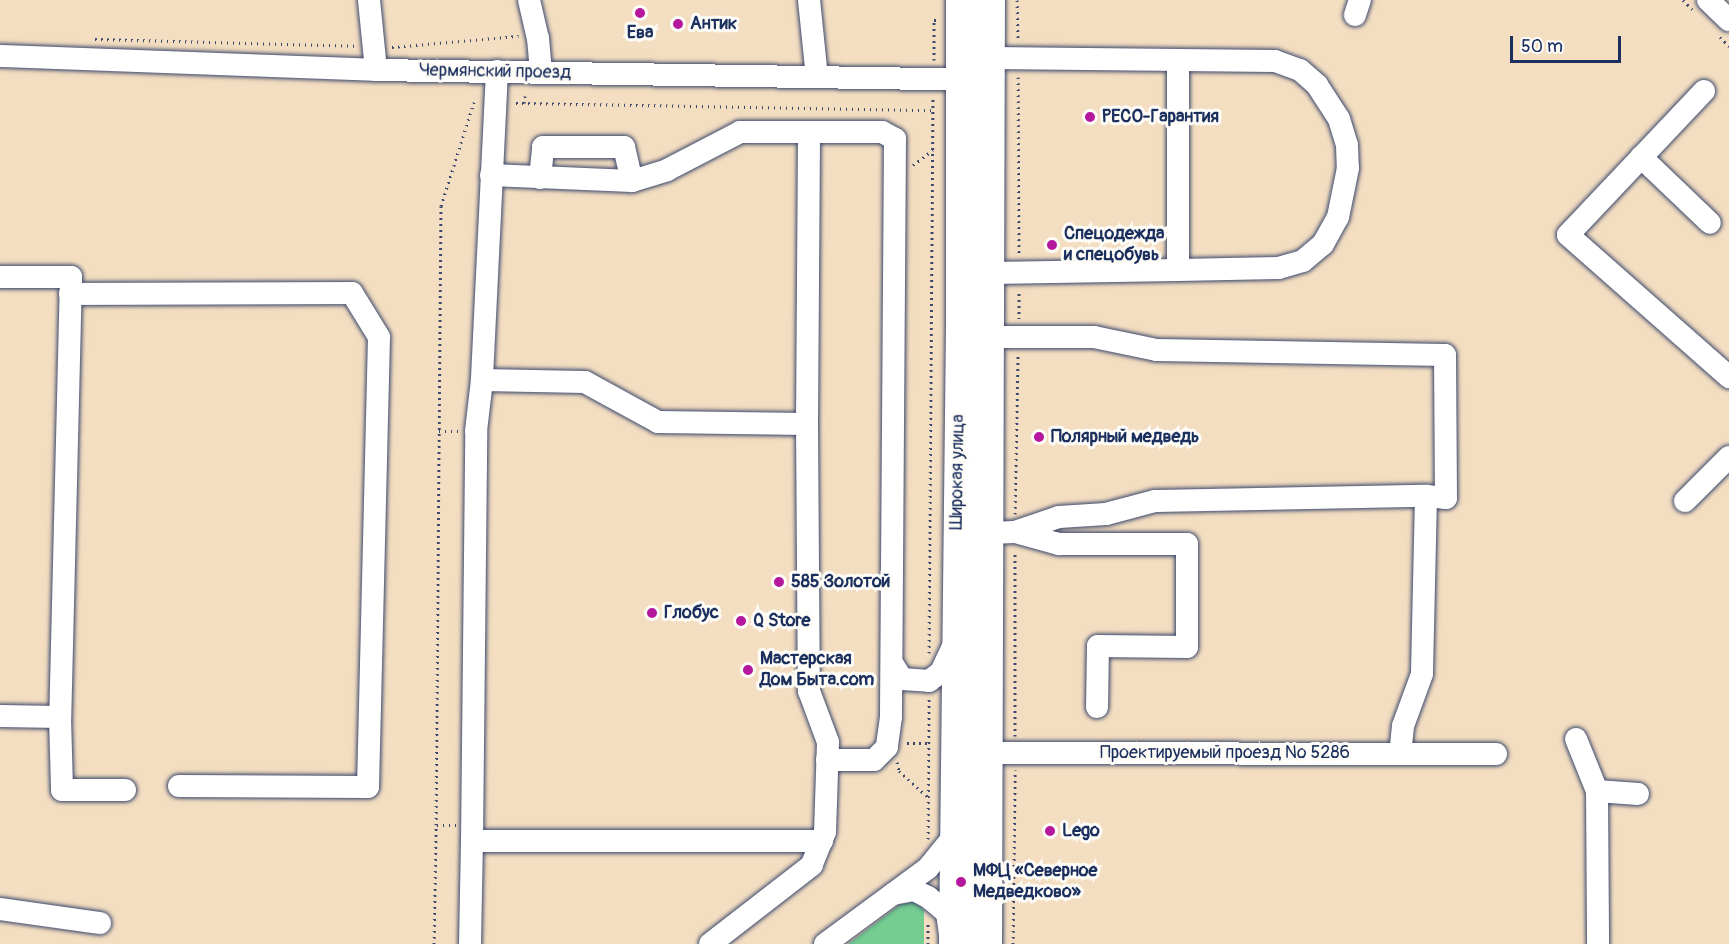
<!DOCTYPE html>
<meta charset="utf-8">
<style>
body{margin:0}
#map{position:relative;width:1729px;height:944px;overflow:hidden;background:#f4dec1;font-family:Pangolin,sans-serif}
div>[style]{position:absolute}
.green>*{inset:0;background:#75cd92}
.path>*{height:3px;margin-top:-1.5px;transform-origin:0;background:repeating-linear-gradient(90deg,#3c496d 0 1.5px,transparent 0 6px)}
.roads{filter:drop-shadow(0 0 2px #3c496d) drop-shadow(0 0 2px #3c496d)}
.minor>*{height:22px;margin:-11px;padding:0 11px;transform-origin:11px;border-radius:11px;background:#fff}
.major>*{height:28px;margin:-14px;padding:0 14px;transform-origin:14px;border-radius:14px;background:#fff}
.dots>*{width:16px;height:16px;translate:-50% -50%;box-sizing:border-box;border:3px solid #fdfcf7;border-radius:50%}
span{translate:-50% -50%;white-space:nowrap;text-align:center;line-height:1.15;-webkit-text-stroke:6px #fdfcf7;paint-order:stroke}
.poi-label{font-size:18px;color:#1b2f5e;font-weight:700}
.left{translate:0 -50%;text-align:left}
.street-label{font-size:18px;color:#1b2f5e}
.scale{position:absolute;left:1510px;top:36px;width:111px;height:27px;box-sizing:border-box;border:3px solid #1b2f5e;border-top:0;padding-left:8px;font-size:18px;line-height:21px;white-space:nowrap;color:#1b2f5e;-webkit-text-stroke:4px #fdfcf7;paint-order:stroke}
</style>
<div id="map">
<div class="green">
<div style="clip-path:polygon(914px 902px,924px 910px,924px 944px,848px 944px,901px 904px)"></div>
</div>
<div class="path">
<div style="left:1017px;top:0;width:40px;rotate:88.6deg"></div>
<div style="left:1683px;top:0;width:13px;rotate:45deg"></div>
<div style="left:1720px;top:37px;width:13px;rotate:45deg"></div>
<div style="left:95px;top:39px;width:260px;rotate:1.5deg"></div>
<div style="left:392px;top:47px;width:127px;rotate:-5deg"></div>
<div style="left:934px;top:60px;width:40px;rotate:-90deg"></div>
<div style="left:934px;top:20px;width:4px"></div>
<div style="left:1018px;top:77px;width:179px;rotate:89.7deg"></div>
<div style="left:516px;top:103px;width:417px;rotate:1deg"></div>
<div style="left:524px;top:103px;width:7px;rotate:-82deg"></div>
<div style="left:913px;top:165px;width:25px;rotate:-37deg"></div>
<div style="left:1019px;top:319px;width:29px;rotate:-90deg"></div>
<div style="left:439px;top:431px;width:19px"></div>
<div style="left:1015px;top:514px;width:158px;rotate:-88.9deg"></div>
<div style="left:929px;top:653px;width:557px;rotate:-89.59deg"></div>
<div style="left:1015px;top:736px;width:185px;rotate:-90deg"></div>
<div style="left:907px;top:743px;width:22px"></div>
<div style="left:897px;top:762px;width:9px;rotate:77deg"></div>
<div style="left:899px;top:771px;width:39px;rotate:42deg"></div>
<div style="left:456px;top:825px;width:20px;rotate:180deg"></div>
<div style="left:436px;top:825px;width:619px;rotate:-89.54deg"></div>
<div style="left:441px;top:206px;width:109px;rotate:-72.4deg"></div>
<div style="left:928px;top:839px;width:140px;rotate:-89.6deg"></div>
<div style="left:434px;top:944px;width:119px;rotate:-89deg"></div>
<div style="left:928px;top:944px;width:22px;rotate:-90deg"></div>
<div style="left:1013px;top:944px;width:174px;rotate:-89.3deg"></div>
</div>
<div class="roads">
<div class="minor">
<div style="left:369px;top:0;width:70px;rotate:84.3deg"></div>
<div style="left:529px;top:0;width:39px;rotate:77deg"></div>
<div style="left:538px;top:38px;width:34px;rotate:85deg"></div>
<div style="left:809px;top:0;width:77px;rotate:84.1deg"></div>
<div style="left:1708px;top:0;width:29px;rotate:44deg"></div>
<div style="left:1355px;top:15px;width:16px;rotate:-72deg"></div>
<div style="left:0;top:56px;width:376px;rotate:2.1deg"></div>
<div style="left:376px;top:70px;width:615px;rotate:0.93deg"></div>
<div style="left:991px;top:58px;width:284px;rotate:0.6deg"></div>
<div style="left:1275px;top:61px;width:27px;rotate:20deg"></div>
<div style="left:1300px;top:70px;width:23px;rotate:41deg"></div>
<div style="left:1317px;top:85px;width:40px;rotate:57.1deg"></div>
<div style="left:1339px;top:119px;width:27px;rotate:73deg"></div>
<div style="left:1347px;top:145px;width:23px;rotate:88deg"></div>
<div style="left:1348px;top:168px;width:50px;rotate:101.5deg"></div>
<div style="left:1338px;top:217px;width:31px;rotate:119deg"></div>
<div style="left:1323px;top:244px;width:26px;rotate:140deg"></div>
<div style="left:1303px;top:261px;width:26px;rotate:164deg"></div>
<div style="left:1278px;top:268px;width:100px;rotate:178.9deg"></div>
<div style="left:497px;top:71px;width:309px;rotate:92.8deg"></div>
<div style="left:482px;top:380px;width:103px;rotate:1.1deg"></div>
<div style="left:585px;top:382px;width:83px;rotate:28.7deg"></div>
<div style="left:658px;top:422px;width:149px;rotate:0.8deg"></div>
<div style="left:807px;top:424px;width:267px;rotate:89.6deg"></div>
<div style="left:809px;top:691px;width:54px;rotate:69.6deg"></div>
<div style="left:828px;top:742px;width:90px;rotate:91.9deg"></div>
<div style="left:825px;top:832px;width:35px;rotate:112deg"></div>
<div style="left:812px;top:865px;width:129px;rotate:142.2deg"></div>
<div style="left:1704px;top:91px;width:198px;rotate:133.4deg"></div>
<div style="left:1568px;top:235px;width:215px;rotate:41.4deg"></div>
<div style="left:1641px;top:157px;width:95px;rotate:43.7deg"></div>
<div style="left:491px;top:175px;width:141px;rotate:2.4deg"></div>
<div style="left:632px;top:181px;width:37px;rotate:-17deg"></div>
<div style="left:667px;top:170px;width:82px;rotate:-27.5deg"></div>
<div style="left:740px;top:132px;width:142px"></div>
<div style="left:882px;top:132px;width:15px;rotate:28deg"></div>
<div style="left:895px;top:139px;width:578px;rotate:90.4deg"></div>
<div style="left:891px;top:717px;width:30px;rotate:98deg"></div>
<div style="left:887px;top:747px;width:18px;rotate:135deg"></div>
<div style="left:874px;top:760px;width:47px;rotate:180deg"></div>
<div style="left:540px;top:178px;width:31px;rotate:-84deg"></div>
<div style="left:543px;top:147px;width:81px"></div>
<div style="left:624px;top:147px;width:35px;rotate:77deg"></div>
<div style="left:991px;top:273px;width:187px;rotate:-0.9deg"></div>
<div style="left:1178px;top:270px;width:210px;rotate:-90deg"></div>
<div style="left:0;top:277px;width:71px"></div>
<div style="left:71px;top:277px;width:440px;rotate:91.4deg"></div>
<div style="left:60px;top:717px;width:60px;rotate:-179deg"></div>
<div style="left:70px;top:294px;width:282px;rotate:-0.2deg"></div>
<div style="left:352px;top:293px;width:52px;rotate:58.5deg"></div>
<div style="left:379px;top:337px;width:450px;rotate:91.4deg"></div>
<div style="left:368px;top:787px;width:189px;rotate:-179.7deg"></div>
<div style="left:990px;top:337px;width:104px"></div>
<div style="left:1094px;top:337px;width:64px;rotate:11.7deg"></div>
<div style="left:1157px;top:350px;width:288px;rotate:1deg"></div>
<div style="left:1445px;top:355px;width:143px;rotate:89.6deg"></div>
<div style="left:1446px;top:498px;width:20px;rotate:-174deg"></div>
<div style="left:1426px;top:496px;width:178px;rotate:91.3deg"></div>
<div style="left:1422px;top:674px;width:55px;rotate:110.1deg"></div>
<div style="left:1403px;top:726px;width:27px;rotate:96deg"></div>
<div style="left:807px;top:424px;width:292px;rotate:-89.6deg"></div>
<div style="left:1685px;top:501px;width:62px;rotate:-45deg"></div>
<div style="left:1015px;top:532px;width:46px;rotate:15.3deg"></div>
<div style="left:1059px;top:544px;width:128px"></div>
<div style="left:1187px;top:544px;width:103px;rotate:90deg"></div>
<div style="left:1187px;top:647px;width:89px;rotate:-179.4deg"></div>
<div style="left:1098px;top:646px;width:61px;rotate:90.9deg"></div>
<div style="left:989px;top:533px;width:26px;rotate:-2deg"></div>
<div style="left:1015px;top:532px;width:46px;rotate:-18.8deg"></div>
<div style="left:1059px;top:517px;width:47px;rotate:-3.7deg"></div>
<div style="left:1106px;top:514px;width:51px;rotate:-14.9deg"></div>
<div style="left:1155px;top:501px;width:271px;rotate:-1.1deg"></div>
<div style="left:892px;top:663px;width:19px;rotate:58deg"></div>
<div style="left:902px;top:679px;width:27px;rotate:4deg"></div>
<div style="left:929px;top:681px;width:15px;rotate:-37deg"></div>
<div style="left:941px;top:672px;width:33px;rotate:-65deg"></div>
<div style="left:60px;top:717px;width:73px;rotate:88.4deg"></div>
<div style="left:62px;top:790px;width:63px"></div>
<div style="left:1576px;top:739px;width:56px;rotate:68deg"></div>
<div style="left:1597px;top:791px;width:153px;rotate:89.6deg"></div>
<div style="left:974px;top:753px;width:522px;rotate:0.11deg"></div>
<div style="left:1597px;top:791px;width:41px;rotate:4.2deg"></div>
<div style="left:472px;top:841px;width:410px;rotate:-89.4deg"></div>
<div style="left:476px;top:431px;width:51px;rotate:-83.3deg"></div>
<div style="left:893px;top:894px;width:21px;rotate:-11deg"></div>
<div style="left:914px;top:890px;width:16px;rotate:27deg"></div>
<div style="left:928px;top:897px;width:25px;rotate:40deg"></div>
<div style="left:947px;top:913px;width:21px;rotate:82deg"></div>
<div style="left:0;top:909px;width:101px;rotate:8deg"></div>
<div style="left:470px;top:944px;width:103px;rotate:-88.9deg"></div>
<div style="left:472px;top:841px;width:350px"></div>
<div style="left:825px;top:944px;width:128px;rotate:-36.4deg"></div>
<div style="left:928px;top:868px;width:41px;rotate:-50.9deg"></div>
<div style="left:971px;top:944px;width:944px;rotate:-89.64deg"></div>
</div>
<div class="major">
<div style="left:953px;top:944px;width:619px;rotate:-89.35deg"></div>
<div style="left:960px;top:325px;width:325px;rotate:-90deg"></div>
<div style="left:988px;top:944px;width:944px;rotate:-89.82deg"></div>
</div>
</div>
<div class="dots">
<div style="left:640px;top:13px;background:#b5179e"></div>
<div style="left:678px;top:24px;background:#b5179e"></div>
<div style="left:1090px;top:117px;background:#b5179e"></div>
<div style="left:1052px;top:245px;background:#b5179e"></div>
<div style="left:1039px;top:437px;background:#b5179e"></div>
<div style="left:779px;top:582px;background:#b5179e"></div>
<div style="left:652px;top:613px;background:#b5179e"></div>
<div style="left:741px;top:621px;background:#b5179e"></div>
<div style="left:748px;top:670px;background:#b5179e"></div>
<div style="left:1050px;top:831px;background:#b5179e"></div>
<div style="left:961px;top:882px;background:#b5179e"></div>
</div>
<div class="poi-label">
<span class="left" style="left:690px;top:24px">Антик</span>
<span style="left:640px;top:33px">Ева</span>
<span class="left" style="left:1102px;top:117px">РЕСО-Гарантия</span>
<span class="left" style="left:1064px;top:245px">Спецодежда<br>и спецобувь</span>
<span class="left" style="left:1051px;top:437px">Полярный медведь</span>
<span class="left" style="left:791px;top:582px">585 Золотой</span>
<span class="left" style="left:664px;top:613px">Глобус</span>
<span class="left" style="left:753px;top:621px">Q Store</span>
<span class="left" style="left:760px;top:670px">Мастерская<br>Дом Быта.com</span>
<span class="left" style="left:1062px;top:831px">Lego</span>
<span class="left" style="left:973px;top:882px">МФЦ «Северное<br>Медведково»</span>
</div>
<div class="street-label">
<span style="left:495px;top:72px;rotate:1deg">Чермянский проезд</span>
<span style="left:958px;top:472px;rotate:-89deg">Широкая улица</span>
<span style="left:1225px;top:753px">Проектируемый проезд № 5286</span>
</div>
<div class="scale">50 m</div>
</div>
